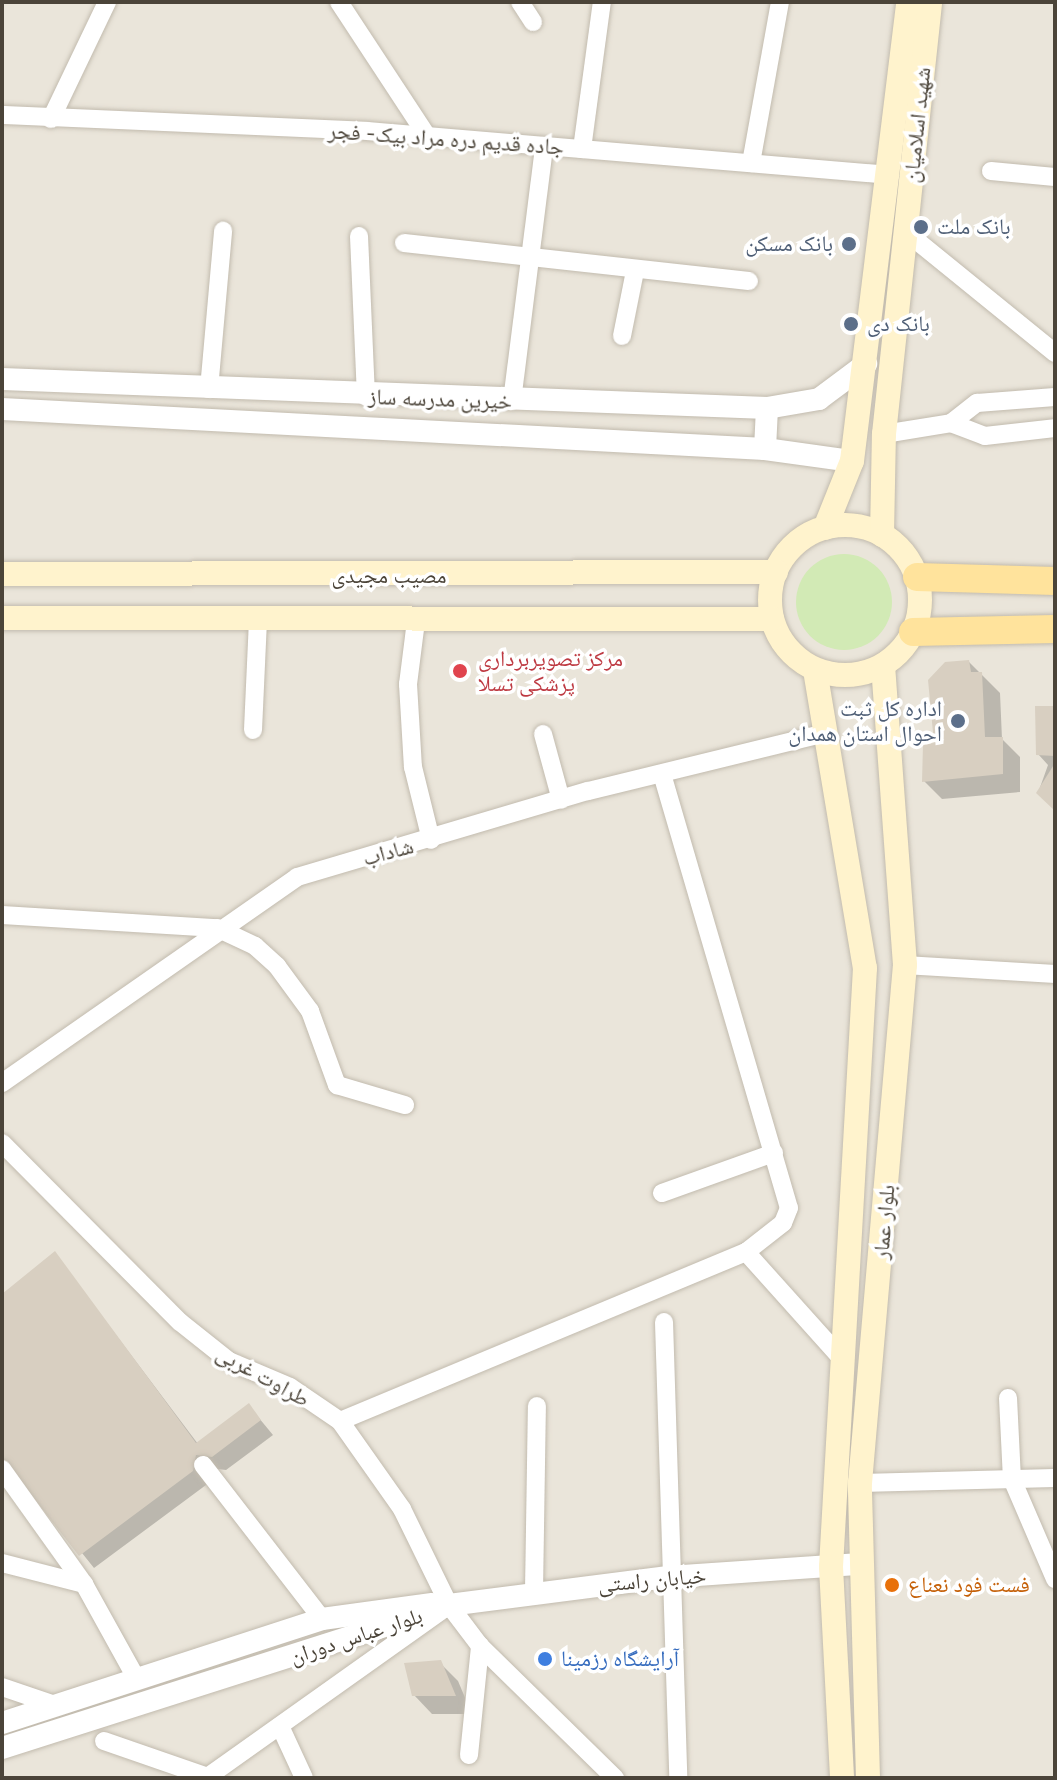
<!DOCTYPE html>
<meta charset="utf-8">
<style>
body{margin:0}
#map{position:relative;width:1057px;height:1780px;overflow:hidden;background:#f6f3ec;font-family:Figtree,"Noto Naskh Arabic",sans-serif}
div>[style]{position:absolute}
.residential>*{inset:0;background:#eae5da}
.green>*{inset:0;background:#d2eab5}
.round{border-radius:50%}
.shadow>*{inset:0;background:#0003}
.building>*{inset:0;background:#d8cfc1}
.path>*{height:3px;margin-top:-1.5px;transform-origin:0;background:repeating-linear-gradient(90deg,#c4b79f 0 4px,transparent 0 8px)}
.roads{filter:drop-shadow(0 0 2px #c2bbae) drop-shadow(0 0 2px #c2bbae)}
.minor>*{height:18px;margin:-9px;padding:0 9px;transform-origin:9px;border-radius:9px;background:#fff}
.tertiary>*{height:22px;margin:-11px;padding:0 11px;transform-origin:11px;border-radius:11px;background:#fff}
.secondary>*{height:24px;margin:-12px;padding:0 12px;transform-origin:12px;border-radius:12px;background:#fff3cd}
.secondary>.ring{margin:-12px;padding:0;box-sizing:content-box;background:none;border:24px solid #fff3cd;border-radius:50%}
.primary>*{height:28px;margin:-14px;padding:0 14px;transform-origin:14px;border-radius:14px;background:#ffe39c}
.dots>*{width:22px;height:22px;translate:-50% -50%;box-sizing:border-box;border:4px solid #fff;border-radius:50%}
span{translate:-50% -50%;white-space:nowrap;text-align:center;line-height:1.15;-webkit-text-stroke:7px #fff;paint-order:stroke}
.street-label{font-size:22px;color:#4b4439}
.service-label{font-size:22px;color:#4e5e75}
.left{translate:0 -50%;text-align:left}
.right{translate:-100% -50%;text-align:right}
.health-label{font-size:22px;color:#be3a42}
.food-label{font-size:22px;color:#c56008}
.shop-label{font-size:22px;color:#366cbe}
.frame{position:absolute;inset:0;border:4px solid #4b4439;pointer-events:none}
</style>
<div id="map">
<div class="residential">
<div style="clip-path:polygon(2px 2px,1055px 2px,1055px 1778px,2px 1778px)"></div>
</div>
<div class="green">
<div class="round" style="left:796px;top:554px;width:96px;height:96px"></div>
</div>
<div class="shadow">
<div style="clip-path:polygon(969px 662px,1000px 693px,1002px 739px,1020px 757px,1020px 792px,942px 799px,924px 781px)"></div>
<div style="clip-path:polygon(1055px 708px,1055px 810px,1038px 793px,1048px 765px,1038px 754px)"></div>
<div style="clip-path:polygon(55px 1254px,198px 1444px,249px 1406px,273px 1435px,226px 1470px,210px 1468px,206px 1485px,94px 1568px,2px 1453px,2px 1297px)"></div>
<div style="clip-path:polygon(440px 1663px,458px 1681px,472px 1714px,432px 1714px,414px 1695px)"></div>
</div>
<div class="building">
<div style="clip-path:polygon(969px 660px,971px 672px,982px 672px,985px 737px,1003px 737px,1003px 774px,922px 782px,923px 744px,934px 743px,928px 680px,945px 662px)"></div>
<div style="clip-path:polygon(1035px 706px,1055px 706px,1055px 756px,1036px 755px)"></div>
<div style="clip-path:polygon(1055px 763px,1055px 811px,1036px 793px)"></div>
<div style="clip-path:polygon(55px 1251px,196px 1443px,249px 1403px,261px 1420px,212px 1457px,196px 1455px,193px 1471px,79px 1556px,2px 1457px,2px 1294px)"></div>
<div style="clip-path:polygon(441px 1660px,456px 1696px,412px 1696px,404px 1663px)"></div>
</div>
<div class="path">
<div style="left:2px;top:1776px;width:2px;rotate:63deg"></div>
</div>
<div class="roads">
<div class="minor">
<div style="left:339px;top:2px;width:160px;rotate:56.7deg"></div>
<div style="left:520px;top:2px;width:24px;rotate:57deg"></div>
<div style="left:2px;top:115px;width:365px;rotate:2.5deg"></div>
<div style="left:367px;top:131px;width:525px;rotate:4.81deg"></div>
<div style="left:51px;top:119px;width:130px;rotate:-64.4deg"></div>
<div style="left:582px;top:149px;width:148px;rotate:-82.3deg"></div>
<div style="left:751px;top:163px;width:164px;rotate:-79.8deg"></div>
<div style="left:991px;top:171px;width:64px;rotate:5.4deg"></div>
<div style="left:906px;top:232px;width:192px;rotate:39.1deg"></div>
<div style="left:359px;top:236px;width:161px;rotate:87.5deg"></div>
<div style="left:404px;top:243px;width:347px;rotate:6.3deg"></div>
<div style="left:622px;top:336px;width:66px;rotate:-78.7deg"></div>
<div style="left:209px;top:389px;width:159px;rotate:-84.9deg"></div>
<div style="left:512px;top:401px;width:257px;rotate:-82.8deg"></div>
<div style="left:951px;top:423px;width:33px;rotate:-38deg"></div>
<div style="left:977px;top:403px;width:78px;rotate:-4.4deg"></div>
<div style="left:951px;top:423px;width:36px;rotate:21deg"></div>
<div style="left:985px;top:436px;width:70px;rotate:-6.5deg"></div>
<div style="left:884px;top:434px;width:68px;rotate:-9.3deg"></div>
<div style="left:416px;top:621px;width:64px;rotate:97.2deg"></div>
<div style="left:408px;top:684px;width:83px;rotate:86.6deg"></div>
<div style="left:413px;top:767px;width:75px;rotate:76.1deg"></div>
<div style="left:253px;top:730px;width:111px;rotate:-87.4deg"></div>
<div style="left:543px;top:734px;width:68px;rotate:74.7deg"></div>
<div style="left:662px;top:774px;width:452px;rotate:73.7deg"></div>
<div style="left:789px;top:1208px;width:16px;rotate:112deg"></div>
<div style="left:783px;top:1223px;width:47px;rotate:141.9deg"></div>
<div style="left:2px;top:915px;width:215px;rotate:3.5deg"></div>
<div style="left:217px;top:928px;width:42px;rotate:25.3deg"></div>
<div style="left:255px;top:946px;width:30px;rotate:42deg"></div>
<div style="left:277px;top:966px;width:56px;rotate:53.7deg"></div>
<div style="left:310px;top:1011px;width:79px;rotate:70deg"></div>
<div style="left:337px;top:1085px;width:71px;rotate:16.4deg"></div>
<div style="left:905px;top:965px;width:150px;rotate:3.4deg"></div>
<div style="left:2px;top:1083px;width:360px;rotate:-34.9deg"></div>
<div style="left:297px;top:877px;width:303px;rotate:-16.5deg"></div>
<div style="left:588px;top:791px;width:245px;rotate:-13.7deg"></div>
<div style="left:2px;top:1143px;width:252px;rotate:45.2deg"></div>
<div style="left:180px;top:1322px;width:63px;rotate:38.5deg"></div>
<div style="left:229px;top:1361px;width:66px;rotate:23.1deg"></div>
<div style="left:290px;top:1387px;width:60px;rotate:34.2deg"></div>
<div style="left:340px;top:1421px;width:108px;rotate:54.8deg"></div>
<div style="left:402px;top:1509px;width:107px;rotate:63.9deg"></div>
<div style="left:449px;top:1605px;width:51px;rotate:52.9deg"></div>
<div style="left:480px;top:1646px;width:189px;rotate:44.4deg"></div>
<div style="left:662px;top:1193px;width:119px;rotate:-19.7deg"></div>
<div style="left:664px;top:1322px;width:456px;rotate:88.2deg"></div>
<div style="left:1008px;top:1398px;width:81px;rotate:87.2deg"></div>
<div style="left:1012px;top:1479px;width:109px;rotate:66.7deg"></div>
<div style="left:340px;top:1421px;width:440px;rotate:-22.6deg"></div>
<div style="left:746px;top:1252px;width:145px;rotate:48.1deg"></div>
<div style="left:203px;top:1465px;width:195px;rotate:52.3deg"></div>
<div style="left:2px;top:1469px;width:141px;rotate:54.5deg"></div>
<div style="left:84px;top:1584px;width:107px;rotate:61deg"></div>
<div style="left:860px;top:1483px;width:195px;rotate:-1.5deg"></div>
<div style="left:2px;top:1563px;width:85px;rotate:14.4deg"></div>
<div style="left:534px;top:1591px;width:185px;rotate:-89.1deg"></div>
<div style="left:2px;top:1687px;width:59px;rotate:18.7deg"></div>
<div style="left:280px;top:1726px;width:57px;rotate:65.2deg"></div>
<div style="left:104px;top:1741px;width:110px;rotate:19.1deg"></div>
<div style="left:469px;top:1755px;width:110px;rotate:-84.2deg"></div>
<div style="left:206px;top:1778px;width:287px;rotate:-35.4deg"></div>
</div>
<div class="tertiary">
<div style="left:2px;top:379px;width:766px;rotate:2.17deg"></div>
<div style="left:767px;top:408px;width:53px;rotate:-9.8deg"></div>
<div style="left:819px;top:399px;width:59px;rotate:-36.7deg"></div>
<div style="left:2px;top:409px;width:764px;rotate:3deg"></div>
<div style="left:765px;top:449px;width:88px;rotate:7.9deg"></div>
<div style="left:765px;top:449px;width:41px;rotate:-87.2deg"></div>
<div style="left:2px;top:1723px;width:336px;rotate:-18deg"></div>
<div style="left:322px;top:1619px;width:111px;rotate:-7.8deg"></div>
<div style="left:2px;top:1748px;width:469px;rotate:-17.7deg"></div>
<div style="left:449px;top:1605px;width:221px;rotate:-7.3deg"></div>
<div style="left:668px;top:1577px;width:189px;rotate:-3.9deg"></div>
</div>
<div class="secondary">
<div class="ring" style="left:770px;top:525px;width:126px;height:126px"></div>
<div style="left:825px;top:528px;width:72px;rotate:-68.1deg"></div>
<div style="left:852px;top:461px;width:462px;rotate:-83deg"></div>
<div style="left:882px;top:535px;width:101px;rotate:-88.9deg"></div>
<div style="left:884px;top:434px;width:434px;rotate:-83.9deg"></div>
<div style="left:2px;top:574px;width:774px;rotate:-0.15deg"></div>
<div style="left:2px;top:618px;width:770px;rotate:0.07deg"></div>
<div style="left:815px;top:670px;width:302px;rotate:80.5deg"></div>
<div style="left:865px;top:968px;width:600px;rotate:93.25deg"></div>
<div style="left:831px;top:1567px;width:211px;rotate:87deg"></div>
<div style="left:868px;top:1778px;width:295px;rotate:-91.6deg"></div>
<div style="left:860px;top:1483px;width:520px;rotate:-85.04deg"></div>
<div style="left:905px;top:965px;width:300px;rotate:-94.2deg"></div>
</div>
<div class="primary">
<div style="left:917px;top:577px;width:138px;rotate:1.7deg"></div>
<div style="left:913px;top:632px;width:142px;rotate:-1.2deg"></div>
</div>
</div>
<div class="dots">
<div style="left:921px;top:227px;background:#5c6f8a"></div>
<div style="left:849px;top:244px;background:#5c6f8a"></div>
<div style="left:851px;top:324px;background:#5c6f8a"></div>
<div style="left:460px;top:671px;background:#e0444e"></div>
<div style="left:958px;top:721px;background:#5c6f8a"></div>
<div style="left:892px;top:1585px;background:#e8710a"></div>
<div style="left:545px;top:1659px;background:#3f7fe0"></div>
</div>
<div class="street-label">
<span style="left:917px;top:125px;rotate:-84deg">شهید اسلامیان</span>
<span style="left:446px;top:139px;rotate:4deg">جاده قدیم دره مراد بیک- فجر</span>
<span style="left:440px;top:399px;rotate:2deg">خیرین مدرسه ساز</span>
<span style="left:389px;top:576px">مصیب مجیدی</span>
<span style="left:388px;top:852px;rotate:-15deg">شاداب</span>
<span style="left:884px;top:1222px;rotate:-85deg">بلوار عمار</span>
<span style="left:263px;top:1376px;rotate:29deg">طراوت غربی</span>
<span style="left:652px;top:1580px;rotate:-5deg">خیابان راستی</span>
<span style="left:356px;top:1636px;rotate:-18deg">بلوار عباس دوران</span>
</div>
<div class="service-label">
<span class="left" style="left:937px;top:227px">بانک ملت</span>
<span class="right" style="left:833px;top:244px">بانک مسکن</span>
<span class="left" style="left:867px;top:324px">بانک دی</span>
<span class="right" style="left:942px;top:721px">اداره کل ثبت<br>احوال استان همدان</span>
</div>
<div class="health-label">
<span class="left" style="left:478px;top:671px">مرکز تصویربرداری<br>پزشکی تسلا</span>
</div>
<div class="food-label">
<span class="left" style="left:908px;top:1585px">فست فود نعناع</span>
</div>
<div class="shop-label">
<span class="left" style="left:561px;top:1659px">آرایشگاه رزمینا</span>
</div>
<div class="frame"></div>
</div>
